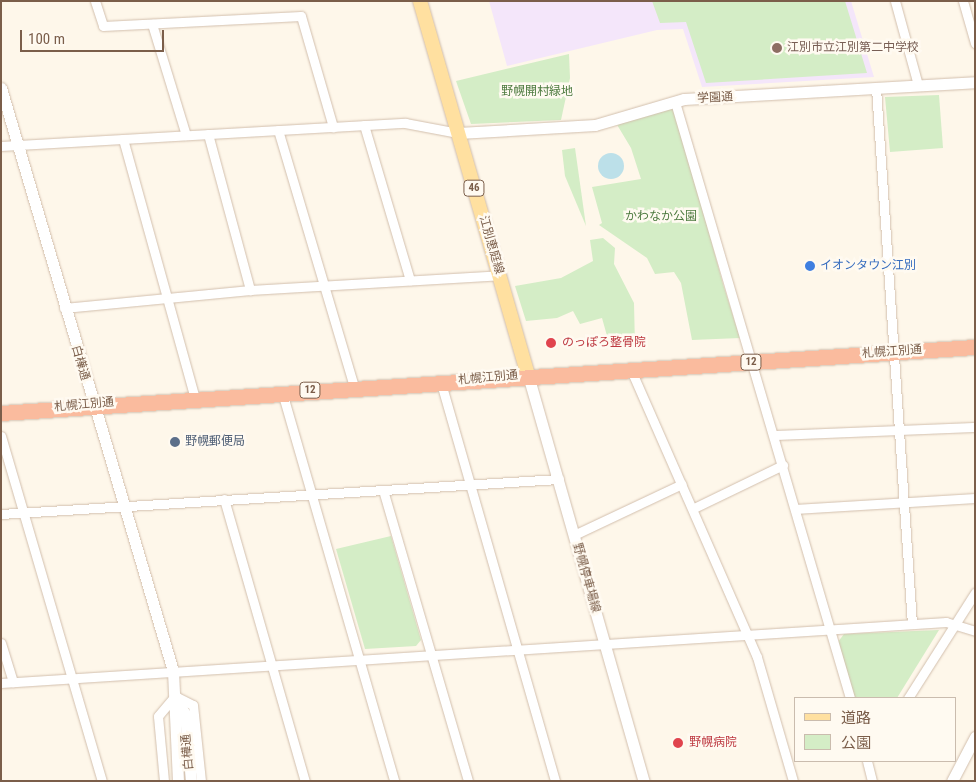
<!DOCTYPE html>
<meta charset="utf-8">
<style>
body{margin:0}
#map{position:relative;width:976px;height:782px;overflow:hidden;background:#fef7ea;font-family:"Roboto Condensed","Noto Sans JP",sans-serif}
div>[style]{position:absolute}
.education>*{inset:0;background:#f4e6fa}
.green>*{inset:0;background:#d4edc6}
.water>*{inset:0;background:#bce0e9}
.round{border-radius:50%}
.roads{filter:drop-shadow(0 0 1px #d2bfad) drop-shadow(0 0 1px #d2bfad)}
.street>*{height:9px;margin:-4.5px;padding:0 4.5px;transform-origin:4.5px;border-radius:4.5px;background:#fff}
.secondary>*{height:11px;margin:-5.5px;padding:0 5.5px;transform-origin:5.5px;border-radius:5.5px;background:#fff}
.primary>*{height:14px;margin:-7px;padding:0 7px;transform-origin:7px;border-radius:7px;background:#ffe0a0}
.highway>*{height:15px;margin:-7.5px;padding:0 7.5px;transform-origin:7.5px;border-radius:7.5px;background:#fabb9e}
.dots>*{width:14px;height:14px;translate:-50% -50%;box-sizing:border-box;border:2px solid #fffaf1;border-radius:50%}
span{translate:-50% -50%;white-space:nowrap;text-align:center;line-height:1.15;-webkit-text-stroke:5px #fffaf1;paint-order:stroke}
.shield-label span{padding:1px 4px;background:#fffaf1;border:1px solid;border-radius:4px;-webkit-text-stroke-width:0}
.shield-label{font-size:11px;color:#7b5e4a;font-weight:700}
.education-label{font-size:12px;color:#785e54}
.left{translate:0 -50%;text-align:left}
.park-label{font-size:12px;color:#4d7a3f}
.street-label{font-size:12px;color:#7b5e4a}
.shop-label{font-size:12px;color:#366cbe}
.health-label{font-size:12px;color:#be3a42}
.service-label{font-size:12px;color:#4e5e75}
.frame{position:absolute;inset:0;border:2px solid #7b5e4a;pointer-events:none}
.legend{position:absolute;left:794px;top:697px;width:162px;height:65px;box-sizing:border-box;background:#fffaf1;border:1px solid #cabcae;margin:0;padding:6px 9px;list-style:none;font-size:15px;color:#7b5e4a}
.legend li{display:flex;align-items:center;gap:10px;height:25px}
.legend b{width:25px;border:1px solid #cabcae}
.scale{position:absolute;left:20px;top:30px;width:144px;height:22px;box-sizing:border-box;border:2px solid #7b5e4a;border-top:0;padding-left:6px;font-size:15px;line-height:18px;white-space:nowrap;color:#7b5e4a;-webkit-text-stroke:4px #fffaf1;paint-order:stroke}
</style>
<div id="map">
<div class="education">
<div style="clip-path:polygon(489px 1px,851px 1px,874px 77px,702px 87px,683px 29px,657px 30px,507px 66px)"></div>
</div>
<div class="green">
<div style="clip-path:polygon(652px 1px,845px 1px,867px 73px,706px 83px,686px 22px,660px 23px)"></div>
<div style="clip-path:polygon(569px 54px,570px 78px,561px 120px,471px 124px,456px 81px)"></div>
<div style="clip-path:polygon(939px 95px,943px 148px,890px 152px,885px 97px)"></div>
<div style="clip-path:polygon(675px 108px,723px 284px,740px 338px,692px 340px,681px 283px,674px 272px,655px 274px,647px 258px,599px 225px,602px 223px,592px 187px,641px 179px,631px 148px,616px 123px)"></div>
<div style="clip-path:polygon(575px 148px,586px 226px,565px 176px,562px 150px)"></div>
<div style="clip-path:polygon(603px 238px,615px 248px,614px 264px,634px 303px,635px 346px,609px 343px,602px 318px,580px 324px,573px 311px,557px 318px,526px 321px,515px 286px,561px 278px,593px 261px,590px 240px)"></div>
<div style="clip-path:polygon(391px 536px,421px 640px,416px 646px,365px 649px,336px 549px)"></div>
<div style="clip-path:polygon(939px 630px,897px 698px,855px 698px,838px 642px,844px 634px)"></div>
</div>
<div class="water">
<div class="round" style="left:598px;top:153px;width:26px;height:26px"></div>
</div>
<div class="roads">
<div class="street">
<div style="left:95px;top:1px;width:26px;rotate:72deg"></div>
<div style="left:103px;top:26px;width:198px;rotate:-2.9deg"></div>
<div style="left:301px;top:16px;width:116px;rotate:73.9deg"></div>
<div style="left:895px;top:1px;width:87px;rotate:74.7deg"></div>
<div style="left:963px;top:1px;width:44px;rotate:74.1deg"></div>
<div style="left:152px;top:24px;width:116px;rotate:73deg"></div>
<div style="left:876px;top:88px;width:537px;rotate:86.16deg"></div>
<div style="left:675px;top:102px;width:621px;rotate:73.64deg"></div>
<div style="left:364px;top:125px;width:162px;rotate:73.5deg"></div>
<div style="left:278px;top:130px;width:268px;rotate:73.5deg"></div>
<div style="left:208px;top:134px;width:162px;rotate:74.9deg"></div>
<div style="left:123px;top:139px;width:269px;rotate:74.5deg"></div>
<div style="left:1px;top:146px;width:405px;rotate:-3.3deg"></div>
<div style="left:405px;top:123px;width:54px;rotate:10.7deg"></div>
<div style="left:64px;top:308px;width:187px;rotate:-5.5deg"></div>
<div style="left:250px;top:290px;width:250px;rotate:-3.4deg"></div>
<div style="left:631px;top:370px;width:313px;rotate:66.3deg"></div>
<div style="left:757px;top:657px;width:129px;rotate:73.8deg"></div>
<div style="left:441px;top:383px;width:414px;rotate:74deg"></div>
<div style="left:282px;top:392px;width:405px;rotate:73.9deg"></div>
<div style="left:774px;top:435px;width:201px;rotate:-2.3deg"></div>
<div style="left:1px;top:436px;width:359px;rotate:73.7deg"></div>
<div style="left:383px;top:490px;width:303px;rotate:73.7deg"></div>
<div style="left:224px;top:499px;width:293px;rotate:74deg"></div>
<div style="left:694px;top:508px;width:99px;rotate:-25.8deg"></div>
<div style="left:795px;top:509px;width:180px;rotate:-3.5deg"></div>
<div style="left:1px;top:514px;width:559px;rotate:-3.59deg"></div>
<div style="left:574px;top:535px;width:119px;rotate:-25.3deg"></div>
<div style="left:1px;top:643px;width:41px;rotate:72.9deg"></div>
<div style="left:1px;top:683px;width:947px;rotate:-3.69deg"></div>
<div style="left:946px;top:622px;width:30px;rotate:17deg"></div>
<div style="left:908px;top:698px;width:125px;rotate:-57.5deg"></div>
<div style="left:867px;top:761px;width:21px;rotate:76deg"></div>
<div style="left:164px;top:781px;width:65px;rotate:-95.3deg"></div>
<div style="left:158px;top:716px;width:26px;rotate:-50deg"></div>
<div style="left:175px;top:696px;width:20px;rotate:27deg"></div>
<div style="left:193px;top:705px;width:76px;rotate:84deg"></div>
</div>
<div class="secondary">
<div style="left:1px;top:88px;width:608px;rotate:73.56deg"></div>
<div style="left:173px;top:671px;width:110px;rotate:87.4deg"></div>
<div style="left:458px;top:133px;width:137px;rotate:-3.3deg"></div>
<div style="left:595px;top:125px;width:93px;rotate:-16.3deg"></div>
<div style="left:684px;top:99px;width:291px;rotate:-3.3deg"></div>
<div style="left:528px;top:375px;width:422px;rotate:74.1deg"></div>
<div style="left:175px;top:696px;width:21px;rotate:61deg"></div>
<div style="left:185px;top:714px;width:67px;rotate:84.9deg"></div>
<div style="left:952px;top:781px;width:50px;rotate:-62.4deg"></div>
</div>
<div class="primary">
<div style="left:420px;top:1px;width:389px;rotate:73.9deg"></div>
</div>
<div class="highway">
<div style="left:1px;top:413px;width:976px;rotate:-3.88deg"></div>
</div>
</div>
<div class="dots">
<div style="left:777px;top:48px;background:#8d6e63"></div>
<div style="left:810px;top:266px;background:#3f7fe0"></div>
<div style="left:551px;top:343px;background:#e0444e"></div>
<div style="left:175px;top:442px;background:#5c6f8a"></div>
<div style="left:678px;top:743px;background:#e0444e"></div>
</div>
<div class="shield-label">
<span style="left:474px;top:188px">46</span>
<span style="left:751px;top:362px">12</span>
<span style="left:310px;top:390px">12</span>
</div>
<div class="education-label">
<span class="left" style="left:787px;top:48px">江別市立江別第二中学校</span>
</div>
<div class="park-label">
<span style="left:537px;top:92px">野幌開村緑地</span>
<span style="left:661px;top:217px">かわなか公園</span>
</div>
<div class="street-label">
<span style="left:715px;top:98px;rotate:-3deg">学園通</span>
<span style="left:491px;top:245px;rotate:74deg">江別恵庭線</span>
<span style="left:892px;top:352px;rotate:-4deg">札幌江別通</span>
<span style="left:80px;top:363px;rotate:74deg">白樺通</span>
<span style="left:488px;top:378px;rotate:-5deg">札幌江別通</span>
<span style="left:84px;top:405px;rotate:-5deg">札幌江別通</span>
<span style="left:586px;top:578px;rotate:74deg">野幌停車場線</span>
<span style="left:188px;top:752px;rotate:-95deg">白樺通</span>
</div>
<div class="shop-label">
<span class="left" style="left:820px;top:266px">イオンタウン江別</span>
</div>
<div class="health-label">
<span class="left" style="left:562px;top:343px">のっぽろ整骨院</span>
<span class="left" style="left:689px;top:743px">野幌病院</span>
</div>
<div class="service-label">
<span class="left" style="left:185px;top:442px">野幌郵便局</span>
</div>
<div class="frame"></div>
<ul class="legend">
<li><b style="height:6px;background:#ffe0a0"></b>道路</li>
<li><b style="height:14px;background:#d4edc6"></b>公園</li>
</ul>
<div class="scale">100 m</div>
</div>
